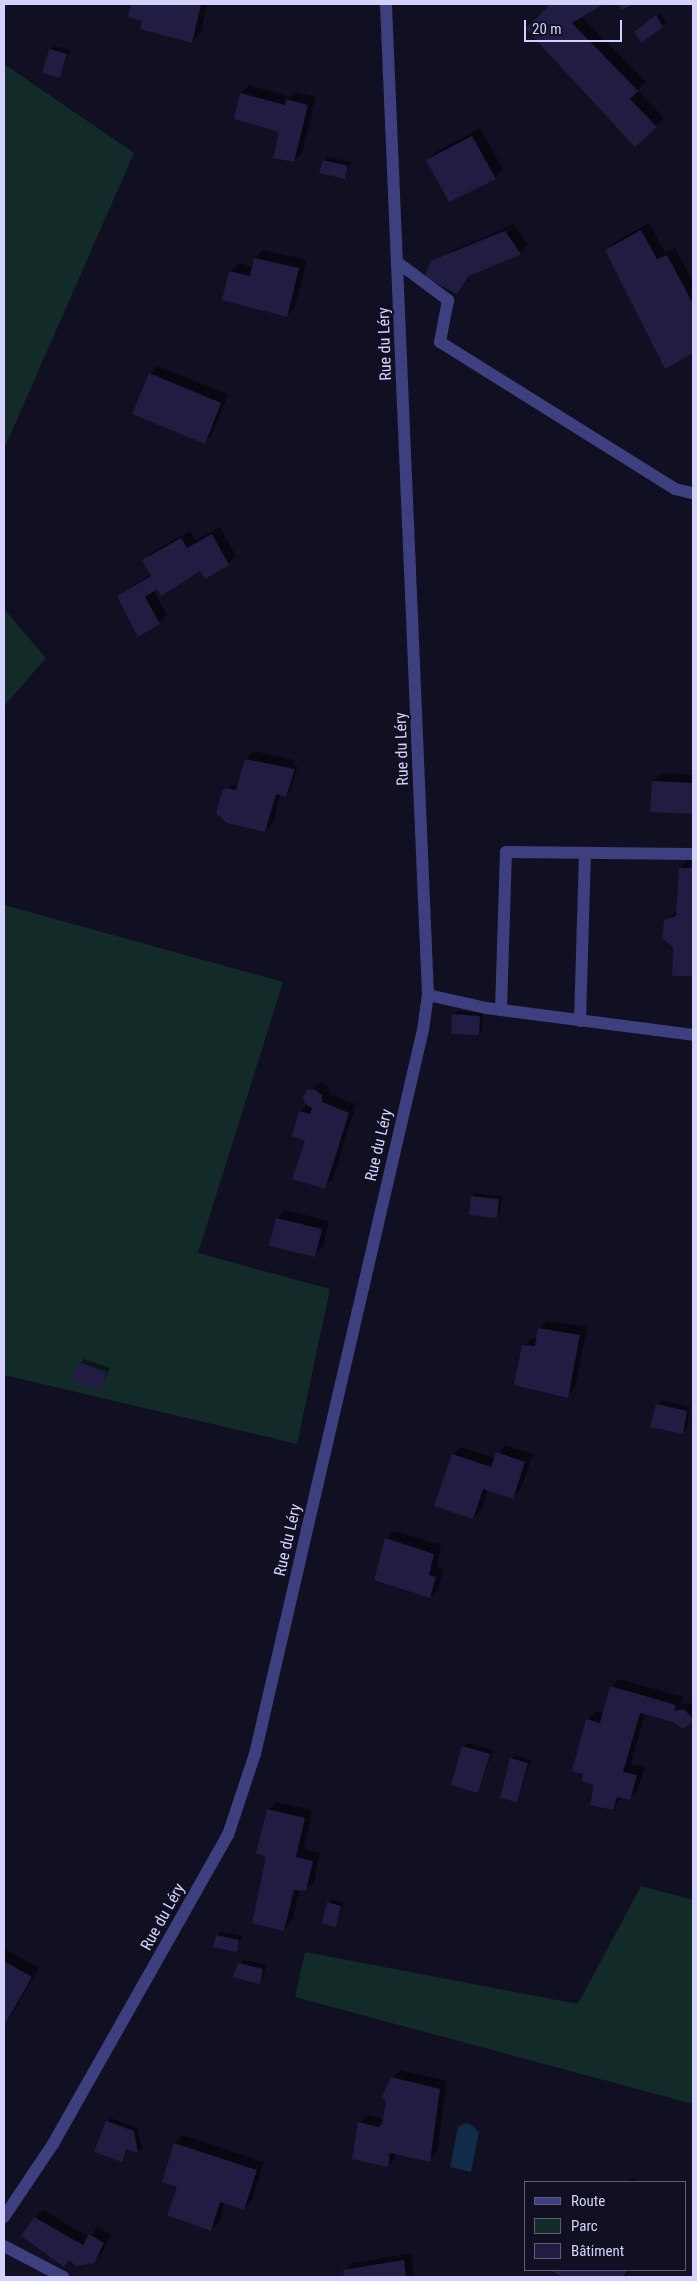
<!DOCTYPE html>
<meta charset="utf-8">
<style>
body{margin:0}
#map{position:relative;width:697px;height:2281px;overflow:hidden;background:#110f22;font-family:"Roboto Condensed",sans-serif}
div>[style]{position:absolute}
.green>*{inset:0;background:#122b29}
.water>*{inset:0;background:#112b48}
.shadow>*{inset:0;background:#0007}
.building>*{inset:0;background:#211c42}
.service>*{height:12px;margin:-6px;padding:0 6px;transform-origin:6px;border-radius:6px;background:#3d3f7e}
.minor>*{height:12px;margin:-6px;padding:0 6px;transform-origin:6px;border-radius:6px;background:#3d3f7e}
span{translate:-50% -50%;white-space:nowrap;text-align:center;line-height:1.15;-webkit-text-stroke:4.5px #110f22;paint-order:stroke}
.street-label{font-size:16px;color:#d4d2fc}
.frame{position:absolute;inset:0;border:5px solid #d4d2fc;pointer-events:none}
.legend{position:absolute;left:524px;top:2181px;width:162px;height:90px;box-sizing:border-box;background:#110f22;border:1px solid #5f5d79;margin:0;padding:6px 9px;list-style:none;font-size:15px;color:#d4d2fc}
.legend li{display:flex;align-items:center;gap:10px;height:25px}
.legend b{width:25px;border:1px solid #5f5d79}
.scale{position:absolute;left:524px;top:20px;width:98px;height:22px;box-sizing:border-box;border:2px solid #d4d2fc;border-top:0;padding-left:6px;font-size:15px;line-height:18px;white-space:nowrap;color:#d4d2fc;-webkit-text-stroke:4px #110f22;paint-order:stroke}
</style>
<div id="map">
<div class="green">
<div style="clip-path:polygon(4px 64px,134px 153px,4px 449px)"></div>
<div style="clip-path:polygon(4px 609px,46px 658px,4px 706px)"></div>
<div style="clip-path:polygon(4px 905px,283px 982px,198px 1253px,330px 1289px,297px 1444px,4px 1375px)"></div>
<div style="clip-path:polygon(641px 1886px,693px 1900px,693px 2104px,295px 1997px,305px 1952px,578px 2004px)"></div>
</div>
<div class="water">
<div style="clip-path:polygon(464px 2124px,470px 2124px,479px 2132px,471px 2172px,450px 2167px,458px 2127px)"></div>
</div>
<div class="shadow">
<div style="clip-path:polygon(132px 4px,207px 4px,200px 34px,192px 42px,129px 16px)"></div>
<div style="clip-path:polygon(552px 4px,602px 4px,581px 16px,646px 82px,637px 90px,664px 118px,635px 145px,527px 29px)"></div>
<div style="clip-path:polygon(660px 13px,666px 22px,662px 26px,640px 28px)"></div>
<div style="clip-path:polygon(54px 46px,70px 50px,60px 77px,50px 50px)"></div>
<div style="clip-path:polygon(249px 85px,290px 97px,295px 92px,316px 97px,302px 153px,294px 161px,281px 131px,241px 93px)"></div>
<div style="clip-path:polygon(480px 128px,503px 169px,495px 178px,428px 160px,436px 152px)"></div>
<div style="clip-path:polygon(328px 157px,351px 162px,345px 178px,324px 161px)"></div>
<div style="clip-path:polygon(649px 223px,665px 252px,675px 248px,693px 282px,693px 352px,666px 367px,606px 250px,615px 242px)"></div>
<div style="clip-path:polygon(514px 224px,528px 245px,520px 253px,473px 273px,457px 293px,432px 262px,512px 230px,511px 228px,436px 258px)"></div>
<div style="clip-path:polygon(263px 250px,307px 260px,295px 308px,286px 316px,231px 271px,239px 263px,253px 267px,255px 258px)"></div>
<div style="clip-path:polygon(158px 366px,228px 394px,212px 434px,204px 443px,150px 374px)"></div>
<div style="clip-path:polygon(220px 527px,236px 556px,228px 564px,201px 569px,153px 590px,167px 615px,159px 623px,118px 596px,151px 574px,143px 561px,152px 552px,190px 531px,196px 540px)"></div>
<div style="clip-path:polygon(254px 751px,294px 760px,293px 765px,298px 766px,290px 792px,286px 795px,281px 794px,273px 823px,265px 831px,219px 818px,217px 814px,223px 791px,232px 785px,238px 787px,246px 759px)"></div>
<div style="clip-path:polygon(661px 773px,693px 775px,693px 813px,651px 810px,653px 782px)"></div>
<div style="clip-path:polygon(691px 856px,693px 975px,674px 974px,675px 947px,666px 921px,678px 909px,680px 868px)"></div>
<div style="clip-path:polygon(457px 1011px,483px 1013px,482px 1030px,478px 1034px,453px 1015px)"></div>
<div style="clip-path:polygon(322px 1081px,329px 1087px,329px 1094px,356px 1104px,333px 1179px,324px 1187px,307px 1140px,294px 1136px,301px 1111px,307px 1104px,308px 1091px)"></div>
<div style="clip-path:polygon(476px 1193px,502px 1196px,500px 1213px,496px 1217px,472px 1197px)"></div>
<div style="clip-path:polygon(285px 1210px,329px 1221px,323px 1247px,315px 1255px,277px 1219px)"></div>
<div style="clip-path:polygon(547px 1321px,587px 1327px,575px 1388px,567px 1396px,524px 1346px,532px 1338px,538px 1338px,539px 1329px)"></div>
<div style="clip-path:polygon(84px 1359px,110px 1368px,101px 1388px,80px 1363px)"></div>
<div style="clip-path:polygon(661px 1400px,690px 1407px,687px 1428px,683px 1432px,652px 1426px)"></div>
<div style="clip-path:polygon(505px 1445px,533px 1454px,521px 1489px,513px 1497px,488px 1489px,481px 1510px,473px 1518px,453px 1455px,461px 1447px,495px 1458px)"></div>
<div style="clip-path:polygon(394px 1531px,441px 1545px,437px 1567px,443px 1569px,438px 1589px,430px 1597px,386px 1539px)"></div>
<div style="clip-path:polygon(619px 1679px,683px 1697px,681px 1704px,693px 1703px,693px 1718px,673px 1721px,645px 1713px,631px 1764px,645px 1767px,638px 1790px,629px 1798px,622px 1797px,612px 1809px,596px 1784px,587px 1720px,596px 1711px,604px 1713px,611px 1687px)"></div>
<div style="clip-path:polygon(467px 1743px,493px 1750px,478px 1791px,464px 1746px)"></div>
<div style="clip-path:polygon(515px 1755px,531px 1760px,517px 1801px,511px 1759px)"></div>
<div style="clip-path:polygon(276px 1802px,312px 1810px,304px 1849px,320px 1853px,314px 1882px,305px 1890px,300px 1889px,292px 1921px,284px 1929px,268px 1810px)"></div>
<div style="clip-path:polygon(332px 1899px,344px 1902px,335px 1926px,328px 1903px)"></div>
<div style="clip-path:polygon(221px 1932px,243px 1936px,236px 1951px,217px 1936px)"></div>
<div style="clip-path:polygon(4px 1948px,39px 1968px,14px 2012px,6px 2020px)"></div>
<div style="clip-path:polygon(243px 1960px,267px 1965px,260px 1983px,239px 1964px)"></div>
<div style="clip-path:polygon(400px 2070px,447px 2081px,437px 2152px,429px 2161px,397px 2153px,388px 2166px,360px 2123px,368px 2115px,384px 2119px,392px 2078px)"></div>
<div style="clip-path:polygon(111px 2118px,137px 2128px,142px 2148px,138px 2152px,129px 2148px,122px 2161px,107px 2122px)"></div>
<div style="clip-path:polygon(183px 2135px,264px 2162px,252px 2200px,244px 2208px,225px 2202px,219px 2222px,211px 2230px,175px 2144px)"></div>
<div style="clip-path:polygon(632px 2178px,639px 2182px,628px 2182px)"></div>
<div style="clip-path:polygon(43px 2210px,89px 2237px,98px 2227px,111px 2235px,102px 2253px,93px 2261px,70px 2259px,64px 2265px,35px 2218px)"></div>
<div style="clip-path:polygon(412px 2253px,413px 2277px,345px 2277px,344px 2271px,352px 2263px)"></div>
<div style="clip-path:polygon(554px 2270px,630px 2270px,626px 2277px,566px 2277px)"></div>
</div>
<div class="building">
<div style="clip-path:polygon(131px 4px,201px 4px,192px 43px,140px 29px,142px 21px,128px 17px)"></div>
<div style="clip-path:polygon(550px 4px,604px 4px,572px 23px,638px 91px,630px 99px,657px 127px,635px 147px,526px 29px)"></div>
<div style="clip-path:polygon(618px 4px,633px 4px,622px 10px)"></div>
<div style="clip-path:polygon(656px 15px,663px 27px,641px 43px,634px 32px)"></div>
<div style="clip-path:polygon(49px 49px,67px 54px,60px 78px,42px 73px)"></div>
<div style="clip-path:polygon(240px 93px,285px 105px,286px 99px,308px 105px,294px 162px,273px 158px,279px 132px,234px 119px)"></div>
<div style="clip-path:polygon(472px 136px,496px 179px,449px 202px,426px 160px)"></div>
<div style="clip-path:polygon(323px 160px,348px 166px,345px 179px,319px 173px)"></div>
<div style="clip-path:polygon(641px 230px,657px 259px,667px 255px,693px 304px,693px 353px,665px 369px,605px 250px)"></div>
<div style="clip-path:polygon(505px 231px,521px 254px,469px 276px,457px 294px,424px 277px,431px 261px)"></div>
<div style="clip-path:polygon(254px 258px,299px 268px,287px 317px,222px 300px,229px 271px,250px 276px)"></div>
<div style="clip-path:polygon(149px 373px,221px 403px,205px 444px,132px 414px)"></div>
<div style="clip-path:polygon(212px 534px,229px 565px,205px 579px,200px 571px,161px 596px,157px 589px,145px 597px,160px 624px,138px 637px,117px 596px,151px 576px,142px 560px,181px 538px,187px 548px)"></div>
<div style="clip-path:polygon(245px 759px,295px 769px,286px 797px,276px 794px,265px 832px,227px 823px,216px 814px,222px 791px,227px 788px,236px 790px)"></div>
<div style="clip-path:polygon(652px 781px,693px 783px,693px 814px,650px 812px)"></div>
<div style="clip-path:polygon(679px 868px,693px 868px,693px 976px,672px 976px,673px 947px,662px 938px,664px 920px,676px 916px)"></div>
<div style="clip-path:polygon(452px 1014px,480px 1016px,479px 1035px,451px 1034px)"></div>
<div style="clip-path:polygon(314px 1089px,322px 1095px,322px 1102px,349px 1113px,325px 1189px,292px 1179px,305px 1141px,292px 1136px,299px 1111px,310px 1114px,312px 1108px,305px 1104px,303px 1097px,307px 1090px)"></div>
<div style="clip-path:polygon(471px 1196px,499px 1199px,497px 1218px,469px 1215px)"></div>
<div style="clip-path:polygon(276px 1218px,322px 1229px,315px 1257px,269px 1246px)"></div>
<div style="clip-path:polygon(538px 1328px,580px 1335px,568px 1398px,514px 1385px,522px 1345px,535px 1346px)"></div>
<div style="clip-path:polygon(79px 1362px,107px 1372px,101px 1390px,72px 1381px)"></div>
<div style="clip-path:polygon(656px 1404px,687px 1411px,683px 1434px,650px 1427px)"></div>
<div style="clip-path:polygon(496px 1452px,525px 1462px,513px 1499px,483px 1489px,473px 1519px,434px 1506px,452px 1454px,491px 1467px)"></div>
<div style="clip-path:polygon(385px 1538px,434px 1554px,429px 1575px,436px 1577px,430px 1598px,374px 1580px)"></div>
<div style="clip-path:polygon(610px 1686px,676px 1705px,674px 1711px,684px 1709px,692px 1718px,691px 1724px,682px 1729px,673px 1722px,640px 1713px,623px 1772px,637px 1775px,630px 1800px,617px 1797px,613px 1810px,590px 1805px,594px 1785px,582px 1781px,583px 1774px,572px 1771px,586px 1719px,600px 1723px)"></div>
<div style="clip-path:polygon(462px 1746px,490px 1754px,478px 1793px,451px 1785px)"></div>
<div style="clip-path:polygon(510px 1758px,528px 1763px,517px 1802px,500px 1798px)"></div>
<div style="clip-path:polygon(267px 1809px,305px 1818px,296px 1857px,313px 1861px,306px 1891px,294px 1890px,284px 1931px,252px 1923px,266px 1857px,256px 1853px)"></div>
<div style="clip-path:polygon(327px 1902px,341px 1906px,336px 1927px,322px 1923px)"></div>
<div style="clip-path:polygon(216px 1935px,239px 1940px,237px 1952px,213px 1947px)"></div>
<div style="clip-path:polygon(4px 1961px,32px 1977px,6px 2022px,4px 2020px)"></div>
<div style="clip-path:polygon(238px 1963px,263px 1969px,260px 1984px,233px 1977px)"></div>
<div style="clip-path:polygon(391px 2077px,440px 2089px,430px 2162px,390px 2153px,388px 2167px,352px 2159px,358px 2122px,378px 2127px,382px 2124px,386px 2102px,382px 2097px)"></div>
<div style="clip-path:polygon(106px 2121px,134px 2131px,138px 2153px,127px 2149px,122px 2162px,94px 2152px)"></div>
<div style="clip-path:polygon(174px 2143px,257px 2170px,244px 2210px,220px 2202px,211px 2231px,167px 2215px,177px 2187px,162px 2182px)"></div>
<div style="clip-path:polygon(34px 2217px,83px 2245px,89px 2234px,104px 2243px,94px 2263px,76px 2266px,69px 2260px,64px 2267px,21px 2236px)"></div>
<div style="clip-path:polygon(404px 2260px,406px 2277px,344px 2277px,343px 2270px)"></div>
<div style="clip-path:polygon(550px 2270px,628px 2270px,623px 2277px,563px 2277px)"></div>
</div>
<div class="service">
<div style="left:397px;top:262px;width:64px;rotate:36.7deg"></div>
<div style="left:448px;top:300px;width:43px;rotate:100.8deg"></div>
<div style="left:440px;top:342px;width:277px;rotate:32deg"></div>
<div style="left:675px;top:489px;width:18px;rotate:13deg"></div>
<div style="left:428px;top:995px;width:59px;rotate:12.6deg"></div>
<div style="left:486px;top:1008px;width:209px;rotate:7.4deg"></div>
<div style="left:501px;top:1010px;width:158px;rotate:-88.2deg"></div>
<div style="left:506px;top:852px;width:187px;rotate:0.6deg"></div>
<div style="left:580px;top:1021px;width:168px;rotate:-88.3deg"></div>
</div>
<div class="minor">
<div style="left:4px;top:2217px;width:88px;rotate:-56.1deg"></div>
<div style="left:53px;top:2144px;width:355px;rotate:-60.5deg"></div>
<div style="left:228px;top:1835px;width:85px;rotate:-71.6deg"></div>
<div style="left:255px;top:1754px;width:743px;rotate:-76.94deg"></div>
<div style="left:423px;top:1030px;width:35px;rotate:-82deg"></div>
<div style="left:428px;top:995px;width:992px;rotate:-92.43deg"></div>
<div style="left:4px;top:2246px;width:67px;rotate:27.7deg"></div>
</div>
<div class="street-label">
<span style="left:385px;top:344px;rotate:-92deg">Rue du Léry</span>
<span style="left:402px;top:749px;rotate:-92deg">Rue du Léry</span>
<span style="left:379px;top:1145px;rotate:-77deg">Rue du Léry</span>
<span style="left:288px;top:1540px;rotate:-77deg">Rue du Léry</span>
<span style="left:163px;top:1917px;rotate:-61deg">Rue du Léry</span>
</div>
<div class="frame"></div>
<ul class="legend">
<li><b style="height:6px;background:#3d3f7e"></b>Route</li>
<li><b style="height:14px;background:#122b29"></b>Parc</li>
<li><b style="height:14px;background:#211c42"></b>Bâtiment</li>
</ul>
<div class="scale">20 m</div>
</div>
